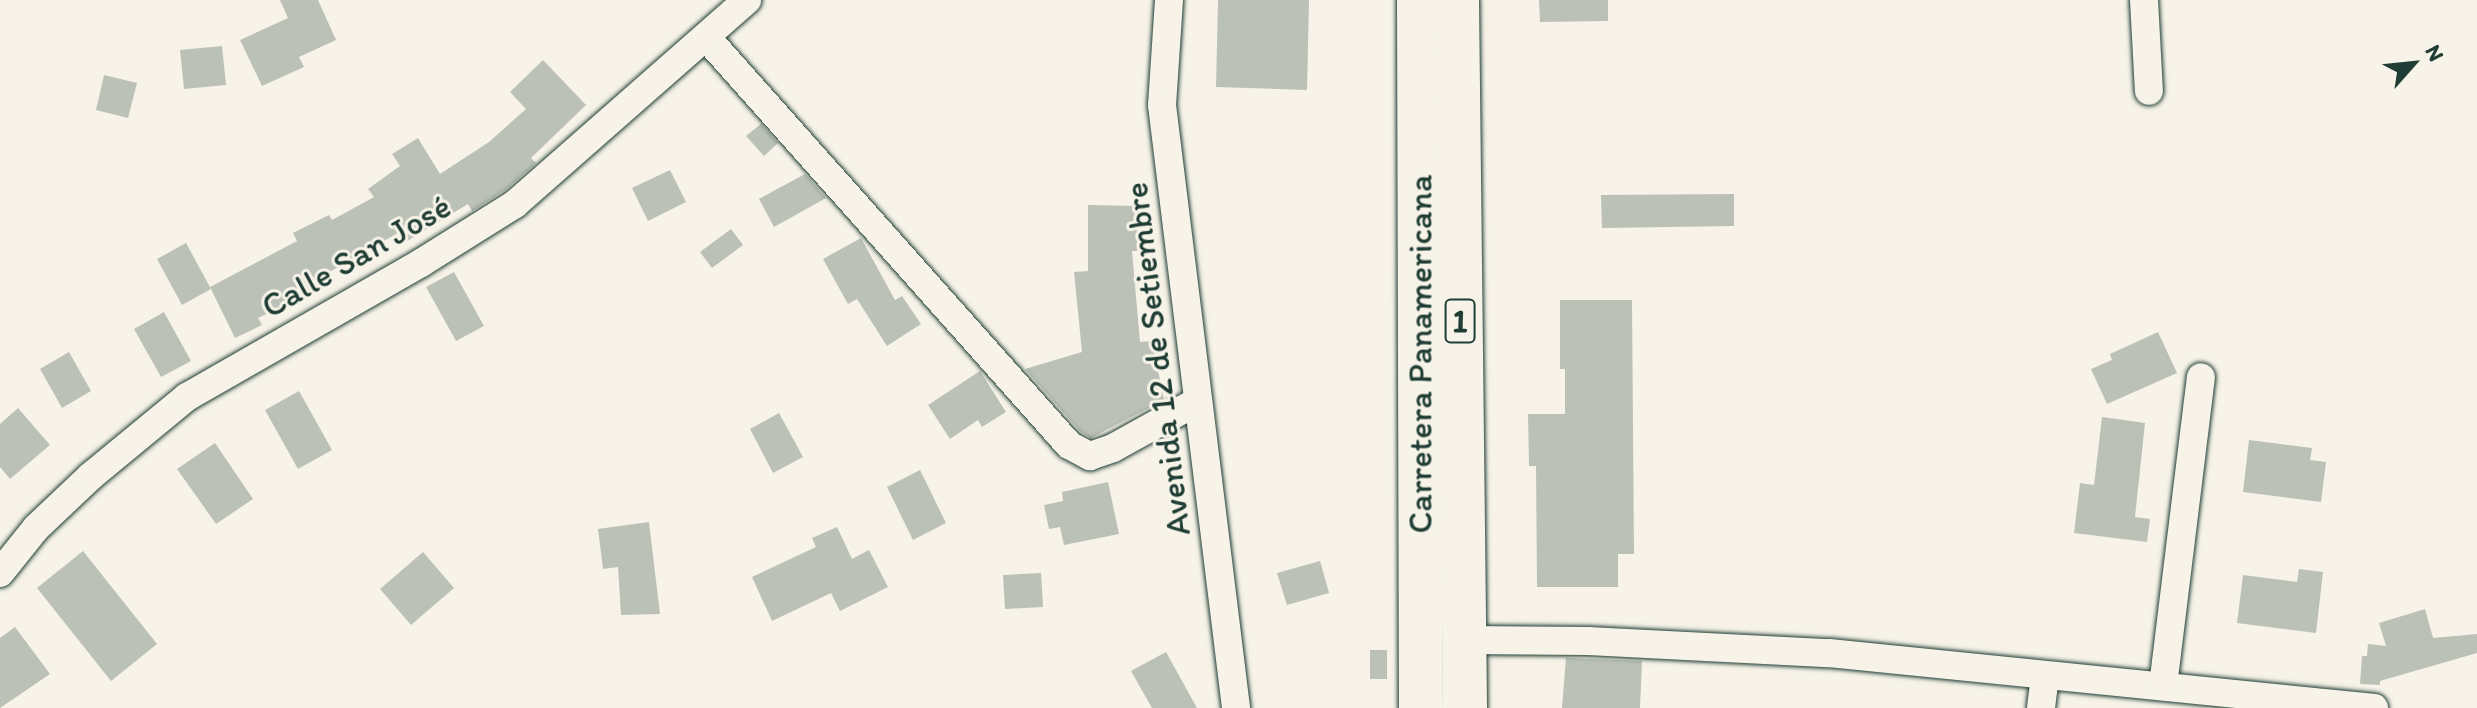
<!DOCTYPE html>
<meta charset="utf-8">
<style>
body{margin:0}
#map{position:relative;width:2477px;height:708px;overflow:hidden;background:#f7f3e8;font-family:Itim,sans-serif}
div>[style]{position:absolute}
.building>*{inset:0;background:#bbc1b6}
.roads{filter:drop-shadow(0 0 2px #1f3d34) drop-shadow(0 0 2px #1f3d34)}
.minor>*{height:28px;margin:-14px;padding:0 14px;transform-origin:14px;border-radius:14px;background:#f7f3e8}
.trunk>*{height:44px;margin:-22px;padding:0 22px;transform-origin:22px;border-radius:22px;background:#f7f3e8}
span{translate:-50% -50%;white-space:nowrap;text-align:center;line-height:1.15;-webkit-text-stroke:6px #f7f3e8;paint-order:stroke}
.shield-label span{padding:2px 6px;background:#f7f3e8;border:2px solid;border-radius:6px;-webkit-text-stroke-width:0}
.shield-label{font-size:32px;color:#1f3d34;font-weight:700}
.street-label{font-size:34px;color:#1f3d34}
.north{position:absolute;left:2373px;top:24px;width:80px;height:80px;-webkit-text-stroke:6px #f7f3e8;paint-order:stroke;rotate:63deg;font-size:22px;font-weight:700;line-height:32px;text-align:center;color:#1f3d34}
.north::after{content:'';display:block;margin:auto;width:28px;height:36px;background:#1f3d34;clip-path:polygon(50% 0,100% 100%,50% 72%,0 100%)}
</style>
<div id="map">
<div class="building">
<div style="clip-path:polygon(280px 0,318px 0,336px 40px,299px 57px,304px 67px,262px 86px,240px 40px,288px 18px)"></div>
<div style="clip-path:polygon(1218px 0,1309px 0,1307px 90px,1216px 87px)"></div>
<div style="clip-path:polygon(1539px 0,1608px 0,1608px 21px,1540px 22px)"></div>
<div style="clip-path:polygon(222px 46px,226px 85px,184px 89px,180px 50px)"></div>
<div style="clip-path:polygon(543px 60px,586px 105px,531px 158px,536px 163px,505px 190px,472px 211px,468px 204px,404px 243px,398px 233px,308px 284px,312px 292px,258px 318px,262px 325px,235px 338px,210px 287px,297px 241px,293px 233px,329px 215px,332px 220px,374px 197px,368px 189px,400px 166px,392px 154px,418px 138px,440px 174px,489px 142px,526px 109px,510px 92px)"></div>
<div style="clip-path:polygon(104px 75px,137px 83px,128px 118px,96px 110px)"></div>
<div style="clip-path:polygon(761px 124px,778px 143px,764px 156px,746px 136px)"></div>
<div style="clip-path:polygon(670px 170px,686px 202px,648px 221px,632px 188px)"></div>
<div style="clip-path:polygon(805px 174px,826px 198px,774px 227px,759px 199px)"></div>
<div style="clip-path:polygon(1734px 194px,1734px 226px,1602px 228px,1601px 195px)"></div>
<div style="clip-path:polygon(1088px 205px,1137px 206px,1137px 251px,1132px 251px,1140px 342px,1152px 341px,1164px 400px,1091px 438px,1080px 431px,1025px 369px,1082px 352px,1074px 272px,1088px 271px)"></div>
<div style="clip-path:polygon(731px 229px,743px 245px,712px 268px,700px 252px)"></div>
<div style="clip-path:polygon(861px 238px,895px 300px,902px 296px,921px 324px,887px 346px,857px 299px,848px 304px,823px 259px)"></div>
<div style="clip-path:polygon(186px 243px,211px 289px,182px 305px,157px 259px)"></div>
<div style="clip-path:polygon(454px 272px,484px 326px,456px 341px,426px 287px)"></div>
<div style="clip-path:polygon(1560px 300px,1632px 300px,1634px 554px,1618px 554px,1618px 587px,1537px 587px,1536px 466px,1529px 466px,1528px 414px,1565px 414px,1565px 369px,1560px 369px)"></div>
<div style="clip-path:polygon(164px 312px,191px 361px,161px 377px,134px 329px)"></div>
<div style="clip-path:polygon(2158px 332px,2177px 373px,2107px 404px,2091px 369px,2112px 360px,2110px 354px)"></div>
<div style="clip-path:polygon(69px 352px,91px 391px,62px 408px,40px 369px)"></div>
<div style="clip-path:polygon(980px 371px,1006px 412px,982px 427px,978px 420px,950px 439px,928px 405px)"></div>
<div style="clip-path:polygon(299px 391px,332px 450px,298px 469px,265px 410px)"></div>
<div style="clip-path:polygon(18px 408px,50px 445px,10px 479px,0 467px,0 424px)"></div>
<div style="clip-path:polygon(779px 413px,803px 457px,773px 473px,750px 429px)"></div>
<div style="clip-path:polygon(2102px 417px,2145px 423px,2135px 517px,2150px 519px,2147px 542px,2074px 533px,2080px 483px,2094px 485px)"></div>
<div style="clip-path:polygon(2249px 440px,2312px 448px,2310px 460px,2326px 462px,2321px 502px,2243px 492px)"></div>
<div style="clip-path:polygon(215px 443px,253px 499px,216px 524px,177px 469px)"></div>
<div style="clip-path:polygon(920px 470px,946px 523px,913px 540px,887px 487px)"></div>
<div style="clip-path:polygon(1108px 482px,1119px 534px,1064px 545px,1060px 527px,1049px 529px,1044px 505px,1063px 501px,1062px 492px)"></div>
<div style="clip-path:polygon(649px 522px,660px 614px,621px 615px,618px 567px,603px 569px,598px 529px)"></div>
<div style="clip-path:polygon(837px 527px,852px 559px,869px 550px,888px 587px,840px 611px,831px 593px,772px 621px,752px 577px,816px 547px,812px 538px)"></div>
<div style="clip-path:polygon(83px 551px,157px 644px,111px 681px,37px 588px)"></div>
<div style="clip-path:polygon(423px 552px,454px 588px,411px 625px,380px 589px)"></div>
<div style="clip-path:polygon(1320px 561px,1329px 593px,1287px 605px,1277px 573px)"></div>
<div style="clip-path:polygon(2299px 569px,2323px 572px,2316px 633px,2237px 623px,2243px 575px,2297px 582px)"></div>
<div style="clip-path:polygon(1041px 573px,1043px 607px,1005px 609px,1003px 575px)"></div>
<div style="clip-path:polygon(2425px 609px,2433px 638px,2477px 634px,2477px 653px,2380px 681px,2380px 685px,2360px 684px,2362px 656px,2367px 656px,2368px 644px,2386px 646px,2379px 623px)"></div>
<div style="clip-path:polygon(15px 627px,50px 674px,0 708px,0 638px)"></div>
<div style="clip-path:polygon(1370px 650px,1387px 650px,1387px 679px,1370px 679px)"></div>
<div style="clip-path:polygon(1166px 652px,1197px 708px,1152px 708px,1131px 671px)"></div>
<div style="clip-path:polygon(1566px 658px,1642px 661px,1640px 708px,1562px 708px)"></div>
</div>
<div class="roads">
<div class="minor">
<div style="left:1169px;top:0;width:105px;rotate:93.8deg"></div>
<div style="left:1162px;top:105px;width:608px;rotate:83deg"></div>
<div style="left:2144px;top:0;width:91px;rotate:86.9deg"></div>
<div style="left:706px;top:37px;width:546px;rotate:48.34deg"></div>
<div style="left:1069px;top:445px;width:24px;rotate:28deg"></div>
<div style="left:1090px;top:456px;width:24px;rotate:-19deg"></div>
<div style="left:1113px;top:448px;width:97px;rotate:-28.9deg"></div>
<div style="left:0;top:573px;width:58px;rotate:-51.3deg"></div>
<div style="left:36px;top:528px;width:76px;rotate:-43.4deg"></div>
<div style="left:91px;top:476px;width:124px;rotate:-39.5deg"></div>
<div style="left:187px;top:397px;width:270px;rotate:-29.8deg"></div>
<div style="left:421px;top:263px;width:111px;rotate:-32.1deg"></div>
<div style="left:515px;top:204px;width:309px;rotate:-41.3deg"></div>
<div style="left:1464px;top:640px;width:124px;rotate:0.5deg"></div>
<div style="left:1588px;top:641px;width:241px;rotate:2.9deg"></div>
<div style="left:1829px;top:653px;width:548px;rotate:5.76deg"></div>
<div style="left:2163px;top:686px;width:311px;rotate:-83deg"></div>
<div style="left:2041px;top:708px;width:32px;rotate:-83deg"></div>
</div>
<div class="trunk">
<div style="left:1419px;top:0;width:708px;rotate:89.84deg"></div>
<div style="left:1457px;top:0;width:708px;rotate:89.35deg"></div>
</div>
</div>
<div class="shield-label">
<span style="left:1460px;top:321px">1</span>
</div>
<div class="street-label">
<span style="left:356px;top:256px;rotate:-30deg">Calle San José</span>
<span style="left:1420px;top:354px;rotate:-90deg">Carretera Panamericana</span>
<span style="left:1157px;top:359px;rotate:-97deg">Avenida 12 de Setiembre</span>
</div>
<div class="north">N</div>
</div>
